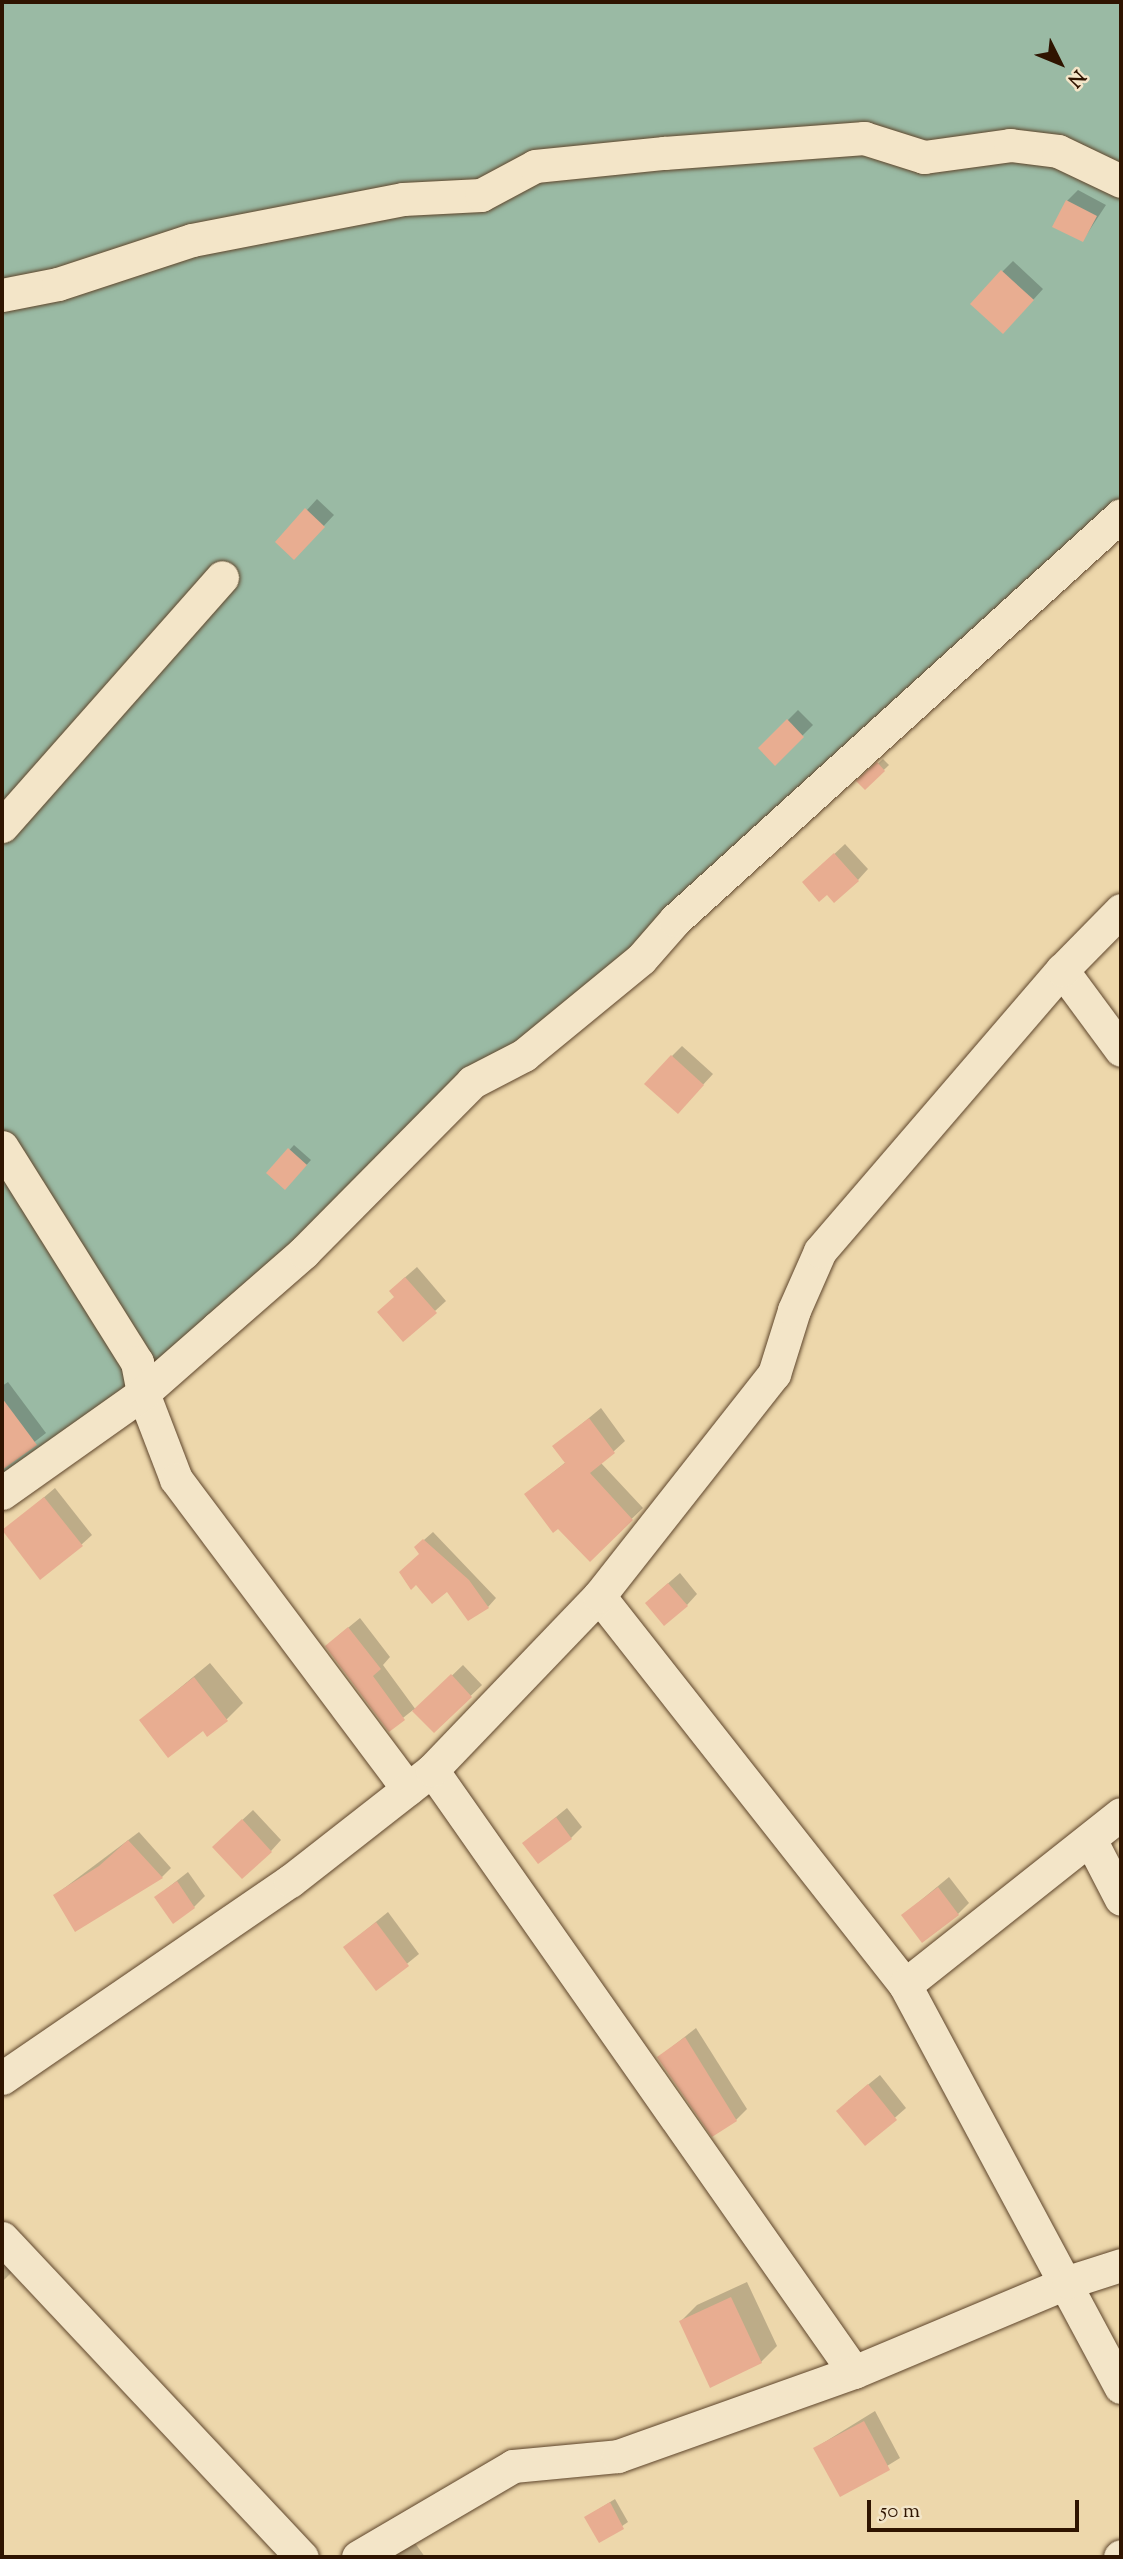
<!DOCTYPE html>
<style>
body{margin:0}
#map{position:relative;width:1123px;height:2559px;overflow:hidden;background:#edd7ab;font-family:"Sorts Mill Goudy",serif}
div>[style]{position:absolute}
.water>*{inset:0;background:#9abaa4}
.shadow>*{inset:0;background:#0003}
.building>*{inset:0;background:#e8ad91}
.roads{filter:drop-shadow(0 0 2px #5e452b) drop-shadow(0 0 2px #5e452b)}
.street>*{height:33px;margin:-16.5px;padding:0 16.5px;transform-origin:16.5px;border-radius:16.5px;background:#f3e5c8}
span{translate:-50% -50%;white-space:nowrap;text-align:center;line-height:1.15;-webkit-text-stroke:5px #f3e5c8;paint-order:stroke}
.frame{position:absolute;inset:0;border:4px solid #2f1400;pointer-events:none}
.north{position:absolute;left:1025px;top:28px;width:70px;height:70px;-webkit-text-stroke:5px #f3e5c8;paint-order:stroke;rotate:133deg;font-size:19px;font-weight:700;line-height:28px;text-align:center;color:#2f1400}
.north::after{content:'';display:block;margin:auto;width:24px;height:32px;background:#2f1400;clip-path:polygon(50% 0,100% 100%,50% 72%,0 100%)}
.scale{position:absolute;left:867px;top:2500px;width:212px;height:32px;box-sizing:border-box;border:4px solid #2f1400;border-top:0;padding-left:9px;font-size:21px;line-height:24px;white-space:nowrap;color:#2f1400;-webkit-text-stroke:5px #f3e5c8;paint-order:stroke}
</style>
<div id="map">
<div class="water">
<div style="clip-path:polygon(2px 2px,1121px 2px,1121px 515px,304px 1252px,2px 1493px)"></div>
</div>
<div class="shadow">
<div style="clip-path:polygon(1078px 190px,1106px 205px,1083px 240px,1067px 201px)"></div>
<div style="clip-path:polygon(1013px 261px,1043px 289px,1014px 321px,1002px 272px)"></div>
<div style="clip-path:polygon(317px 499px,334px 515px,304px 547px,307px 510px)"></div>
<div style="clip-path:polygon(798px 710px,813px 725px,775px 763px,760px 748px)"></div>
<div style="clip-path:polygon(883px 759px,889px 765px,865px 788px,859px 781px)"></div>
<div style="clip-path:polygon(845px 844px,868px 869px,858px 880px,815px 872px)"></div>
<div style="clip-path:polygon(682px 1046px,713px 1074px,688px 1101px,672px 1056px)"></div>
<div style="clip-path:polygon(294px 1145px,311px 1160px,290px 1183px,268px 1173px)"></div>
<div style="clip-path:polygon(417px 1267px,446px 1301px,435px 1311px,396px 1296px,402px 1280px)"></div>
<div style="clip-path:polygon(8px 1382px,46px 1433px,2px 1467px,2px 1386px)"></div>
<div style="clip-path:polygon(601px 1408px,625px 1441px,601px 1463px,643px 1508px,590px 1559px,526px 1494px,566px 1462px,555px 1446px)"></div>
<div style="clip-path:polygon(55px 1488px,92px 1535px,81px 1545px,4px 1531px)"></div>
<div style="clip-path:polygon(433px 1532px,496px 1598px,488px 1607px,447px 1589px,416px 1583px,421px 1554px,416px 1547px)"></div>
<div style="clip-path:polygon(680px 1573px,697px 1594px,687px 1605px,657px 1593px)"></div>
<div style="clip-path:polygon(360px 1618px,390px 1657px,383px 1665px,416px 1710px,463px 1665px,482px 1685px,434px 1731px,413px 1710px,389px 1729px,338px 1636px)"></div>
<div style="clip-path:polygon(210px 1663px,243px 1703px,227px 1719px,208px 1734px,203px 1728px,141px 1720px)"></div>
<div style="clip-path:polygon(567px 1808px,582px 1827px,571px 1838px,524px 1843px)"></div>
<div style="clip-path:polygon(253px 1810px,281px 1840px,271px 1851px,225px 1836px)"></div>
<div style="clip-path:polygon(139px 1832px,171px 1868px,162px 1877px,55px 1895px)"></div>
<div style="clip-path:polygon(188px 1872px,205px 1896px,194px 1907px,156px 1897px)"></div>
<div style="clip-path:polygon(949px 1877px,969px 1903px,958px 1914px,903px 1915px)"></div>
<div style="clip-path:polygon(388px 1912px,419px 1954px,376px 1989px,345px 1947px)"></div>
<div style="clip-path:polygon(696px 2028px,747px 2109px,736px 2120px,659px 2057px)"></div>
<div style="clip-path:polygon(880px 2075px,906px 2108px,865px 2144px,848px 2101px)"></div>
<div style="clip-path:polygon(2px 2249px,18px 2266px,2px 2282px)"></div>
<div style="clip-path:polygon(747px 2282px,777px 2346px,761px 2362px,681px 2321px,697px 2305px)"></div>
<div style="clip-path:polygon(875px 2411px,900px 2458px,840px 2495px,815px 2448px)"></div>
<div style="clip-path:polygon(615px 2499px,628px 2522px,600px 2541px,586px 2517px)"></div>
<div style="clip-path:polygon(415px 2543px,425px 2557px,393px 2557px)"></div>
</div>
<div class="building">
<div style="clip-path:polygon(1066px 200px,1097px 216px,1083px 242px,1052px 227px)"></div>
<div style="clip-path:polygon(1001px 270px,1034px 300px,1003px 334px,970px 304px)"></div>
<div style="clip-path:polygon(305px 508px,325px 527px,294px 560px,275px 542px)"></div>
<div style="clip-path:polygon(787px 719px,804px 737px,775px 766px,758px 748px)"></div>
<div style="clip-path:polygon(877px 762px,885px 771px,865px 790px,856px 781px)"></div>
<div style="clip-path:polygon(834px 853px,859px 881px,834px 903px,827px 895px,819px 902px,802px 882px)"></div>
<div style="clip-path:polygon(671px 1055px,704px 1085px,678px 1114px,644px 1084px)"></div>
<div style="clip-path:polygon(288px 1148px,307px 1165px,285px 1190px,266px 1173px)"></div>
<div style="clip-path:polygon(405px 1277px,437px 1313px,403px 1342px,377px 1312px,394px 1297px,389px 1291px)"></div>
<div style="clip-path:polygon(2px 1398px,37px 1445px,2px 1470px)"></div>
<div style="clip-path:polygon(589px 1418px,615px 1453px,590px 1473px,633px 1520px,590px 1562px,558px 1529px,553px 1533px,524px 1494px,565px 1463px,552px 1446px)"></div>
<div style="clip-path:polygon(44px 1497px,83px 1546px,40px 1580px,2px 1530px)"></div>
<div style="clip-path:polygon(423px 1539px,469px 1580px,489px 1608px,468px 1621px,447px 1592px,432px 1604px,416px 1585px,411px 1590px,399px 1572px,419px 1554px,414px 1547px)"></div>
<div style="clip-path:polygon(668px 1583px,688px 1606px,664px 1626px,645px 1603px)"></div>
<div style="clip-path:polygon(348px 1627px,381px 1669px,373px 1676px,405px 1720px,389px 1732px,325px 1646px)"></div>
<div style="clip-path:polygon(451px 1674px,472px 1697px,434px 1733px,412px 1711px)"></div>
<div style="clip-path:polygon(194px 1677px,228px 1721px,207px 1737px,203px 1731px,168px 1758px,139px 1720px)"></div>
<div style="clip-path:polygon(556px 1817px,572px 1839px,538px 1864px,522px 1843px)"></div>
<div style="clip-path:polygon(242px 1819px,272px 1852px,242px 1879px,212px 1847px)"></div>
<div style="clip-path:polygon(128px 1840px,163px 1878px,75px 1932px,53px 1895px,99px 1866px)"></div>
<div style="clip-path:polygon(177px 1881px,195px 1908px,173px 1924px,154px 1897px)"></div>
<div style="clip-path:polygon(938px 1887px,959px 1915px,922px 1943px,901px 1915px)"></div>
<div style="clip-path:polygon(376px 1922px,409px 1966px,376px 1991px,343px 1947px)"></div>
<div style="clip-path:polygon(685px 2037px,737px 2121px,712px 2137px,657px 2057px)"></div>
<div style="clip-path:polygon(868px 2084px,897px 2120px,865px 2146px,836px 2111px)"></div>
<div style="clip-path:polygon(731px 2297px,762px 2363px,710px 2388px,679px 2321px)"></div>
<div style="clip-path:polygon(864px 2421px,890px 2470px,840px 2497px,813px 2448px)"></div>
<div style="clip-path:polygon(610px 2502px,624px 2529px,599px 2543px,584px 2517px)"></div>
</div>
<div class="roads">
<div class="street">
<div style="left:2px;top:295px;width:57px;rotate:-11.1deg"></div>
<div style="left:58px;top:284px;width:141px;rotate:-18.2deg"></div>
<div style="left:192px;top:240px;width:215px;rotate:-11deg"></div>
<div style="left:403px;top:199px;width:78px;rotate:-2.9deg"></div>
<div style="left:481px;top:195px;width:61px;rotate:-28.2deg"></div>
<div style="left:535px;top:166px;width:130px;rotate:-5.8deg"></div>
<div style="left:664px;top:153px;width:201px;rotate:-4.3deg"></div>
<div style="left:864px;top:138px;width:63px;rotate:17.6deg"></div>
<div style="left:924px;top:157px;width:87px;rotate:-7.9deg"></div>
<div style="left:1010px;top:145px;width:48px;rotate:7.1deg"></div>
<div style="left:1058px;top:151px;width:70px;rotate:25.5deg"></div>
<div style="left:2px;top:826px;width:332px;rotate:-48.5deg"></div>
<div style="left:1062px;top:970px;width:99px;rotate:53.6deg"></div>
<div style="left:2px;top:1147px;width:254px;rotate:57.9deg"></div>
<div style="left:137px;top:1362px;width:32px;rotate:79deg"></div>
<div style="left:143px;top:1393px;width:92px;rotate:69deg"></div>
<div style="left:176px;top:1479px;width:387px;rotate:53.2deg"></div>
<div style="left:2px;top:1493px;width:173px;rotate:-35.3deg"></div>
<div style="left:143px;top:1393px;width:98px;rotate:-41.3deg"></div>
<div style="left:217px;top:1328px;width:116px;rotate:-41.1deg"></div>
<div style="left:304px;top:1252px;width:239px;rotate:-45.3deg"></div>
<div style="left:472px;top:1082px;width:59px;rotate:-27.4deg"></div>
<div style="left:524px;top:1055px;width:151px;rotate:-39.4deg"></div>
<div style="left:641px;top:959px;width:52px;rotate:-48.9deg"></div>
<div style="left:675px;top:920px;width:602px;rotate:-42.24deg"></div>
<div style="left:599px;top:1596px;width:495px;rotate:51.8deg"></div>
<div style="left:905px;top:1985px;width:456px;rotate:61.8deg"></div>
<div style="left:432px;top:1770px;width:735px;rotate:54.97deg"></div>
<div style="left:1091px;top:1841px;width:65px;rotate:62.7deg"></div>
<div style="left:905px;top:1985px;width:275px;rotate:-38.4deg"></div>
<div style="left:2px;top:2078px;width:349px;rotate:-34.4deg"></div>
<div style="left:290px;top:1881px;width:180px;rotate:-38deg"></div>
<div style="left:432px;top:1770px;width:241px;rotate:-46.2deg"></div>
<div style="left:599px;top:1596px;width:283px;rotate:-51.8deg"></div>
<div style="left:774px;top:1374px;width:67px;rotate:-72.6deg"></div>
<div style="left:794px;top:1310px;width:64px;rotate:-66.2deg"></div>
<div style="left:820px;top:1251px;width:371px;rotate:-49.3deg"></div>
<div style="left:1062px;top:970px;width:84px;rotate:-45.5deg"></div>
<div style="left:2px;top:2238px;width:438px;rotate:46.8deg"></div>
<div style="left:358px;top:2557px;width:180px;rotate:-30.4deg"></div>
<div style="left:513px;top:2466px;width:105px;rotate:-5.4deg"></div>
<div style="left:618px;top:2456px;width:251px;rotate:-19.6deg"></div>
<div style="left:854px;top:2372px;width:232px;rotate:-22.8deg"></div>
<div style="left:1068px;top:2282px;width:56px;rotate:-17.8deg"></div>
<div style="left:1120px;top:2557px;width:1px;rotate:-45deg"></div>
</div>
</div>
<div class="frame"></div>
<div class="north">N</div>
<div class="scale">50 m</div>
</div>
